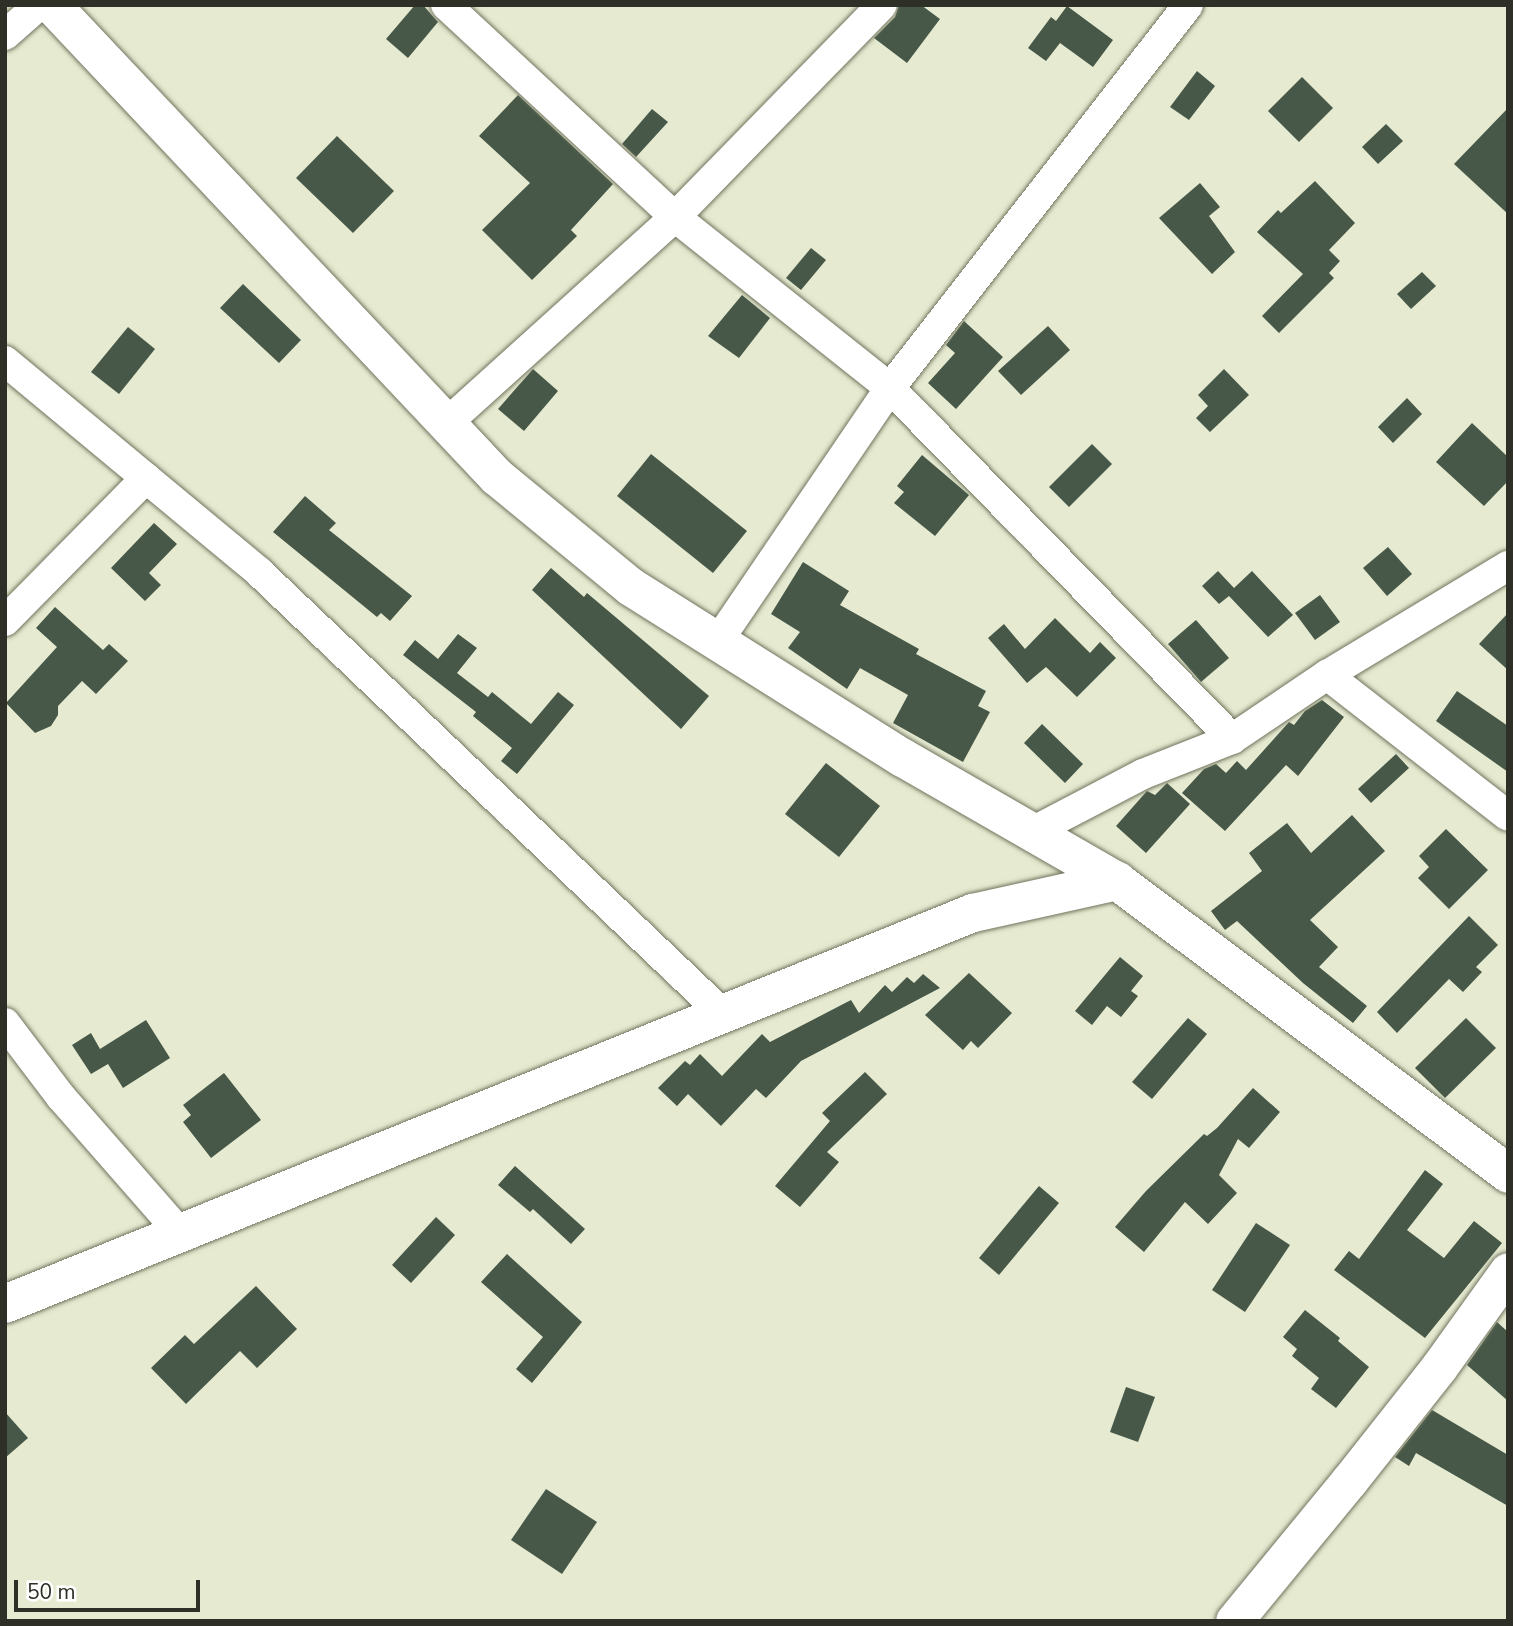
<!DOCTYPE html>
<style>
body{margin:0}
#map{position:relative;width:1513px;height:1626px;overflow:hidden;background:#e5ead0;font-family:"Nunito Sans",sans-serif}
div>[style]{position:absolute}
.building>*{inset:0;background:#475848}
.roads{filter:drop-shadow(0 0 2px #71745e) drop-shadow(0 0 2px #71745e)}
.minor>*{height:30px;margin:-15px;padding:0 15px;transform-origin:15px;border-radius:15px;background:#fff}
.tertiary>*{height:37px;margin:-18.5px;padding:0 18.5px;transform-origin:18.5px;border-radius:18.5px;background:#fff}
.secondary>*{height:38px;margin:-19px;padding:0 19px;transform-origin:19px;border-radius:19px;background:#fff}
span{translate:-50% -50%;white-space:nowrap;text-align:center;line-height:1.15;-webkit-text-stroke:7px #fff;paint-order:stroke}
.frame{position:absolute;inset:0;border:7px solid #2e2f26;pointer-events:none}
.scale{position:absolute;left:14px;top:1580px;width:186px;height:32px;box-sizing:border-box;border:4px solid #2e2f26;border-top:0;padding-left:9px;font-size:21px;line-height:24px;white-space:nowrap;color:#2e2f26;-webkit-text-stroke:5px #fff;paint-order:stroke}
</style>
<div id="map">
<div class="building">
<div style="clip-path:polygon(415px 5px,423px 5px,438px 22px,408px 58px,386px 39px)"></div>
<div style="clip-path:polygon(899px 5px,921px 5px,940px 19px,907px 63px,874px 38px,895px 17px)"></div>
<div style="clip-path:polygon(1067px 6px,1113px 40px,1093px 67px,1060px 43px,1046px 61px,1028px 48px,1051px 17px,1056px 21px)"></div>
<div style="clip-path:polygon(1197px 71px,1215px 86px,1189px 120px,1170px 107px)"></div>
<div style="clip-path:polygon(1302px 77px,1333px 108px,1299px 142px,1268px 111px)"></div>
<div style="clip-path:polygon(518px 95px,613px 184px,571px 230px,577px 236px,532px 280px,482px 230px,530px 183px,479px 136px)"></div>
<div style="clip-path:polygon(1508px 108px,1508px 214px,1454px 164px)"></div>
<div style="clip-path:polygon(652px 109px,668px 122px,636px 157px,622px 144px)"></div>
<div style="clip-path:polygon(1386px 124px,1403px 141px,1378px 164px,1362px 147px)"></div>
<div style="clip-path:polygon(337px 136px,394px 191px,353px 233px,296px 178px)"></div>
<div style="clip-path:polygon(1315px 181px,1355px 223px,1329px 250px,1340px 261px,1329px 273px,1334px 278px,1279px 333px,1262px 316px,1303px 274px,1257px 232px,1278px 210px,1281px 213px)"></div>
<div style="clip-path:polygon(1200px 183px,1220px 207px,1209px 216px,1235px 252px,1212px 274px,1159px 218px)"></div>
<div style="clip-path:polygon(811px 248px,826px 260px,801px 290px,786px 278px)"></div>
<div style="clip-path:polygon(1422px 272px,1436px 286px,1411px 309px,1397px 294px)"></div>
<div style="clip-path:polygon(243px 284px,301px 340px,279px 363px,220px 308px)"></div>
<div style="clip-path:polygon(742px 295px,770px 318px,739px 358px,708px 336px)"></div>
<div style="clip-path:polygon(964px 321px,1003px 357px,956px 409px,928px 383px,955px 353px,946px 345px)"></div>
<div style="clip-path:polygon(1048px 326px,1070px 350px,1021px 395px,998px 371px)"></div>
<div style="clip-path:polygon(128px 327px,155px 349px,119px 394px,91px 372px)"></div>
<div style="clip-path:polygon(533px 369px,558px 391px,524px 431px,498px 409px)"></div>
<div style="clip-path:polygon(1224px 369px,1249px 395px,1210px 432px,1196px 418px,1208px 406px,1198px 395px)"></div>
<div style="clip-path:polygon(1407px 398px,1422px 414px,1393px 443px,1378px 427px)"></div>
<div style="clip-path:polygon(1472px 423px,1508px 457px,1508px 481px,1484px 506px,1436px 462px)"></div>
<div style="clip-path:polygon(1092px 444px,1112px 464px,1069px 507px,1049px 487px)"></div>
<div style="clip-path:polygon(651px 454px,747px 531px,713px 573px,617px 496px)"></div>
<div style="clip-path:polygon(922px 455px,969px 495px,935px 536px,894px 503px,904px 492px,897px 486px)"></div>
<div style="clip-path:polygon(305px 496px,336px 523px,329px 530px,412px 596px,390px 621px,381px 613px,377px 617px,273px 532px)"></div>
<div style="clip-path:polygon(154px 523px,177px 544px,149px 573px,161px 585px,145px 601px,111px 568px)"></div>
<div style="clip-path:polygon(1388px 547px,1412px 574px,1387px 596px,1363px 568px)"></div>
<div style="clip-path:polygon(803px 562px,849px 591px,840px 605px,919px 649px,916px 654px,986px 691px,978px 706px,990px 712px,963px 762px,893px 723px,908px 695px,860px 668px,847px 689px,788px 648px,800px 632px,771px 614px)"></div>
<div style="clip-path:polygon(551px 568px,584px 597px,587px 593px,709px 696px,681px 729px,532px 590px)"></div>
<div style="clip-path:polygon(1218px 571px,1234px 588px,1252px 571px,1293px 615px,1268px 637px,1229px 596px,1219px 604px,1202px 586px)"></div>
<div style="clip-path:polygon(1320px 595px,1340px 622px,1315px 640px,1295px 613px)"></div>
<div style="clip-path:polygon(55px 607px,103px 650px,109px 644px,128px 661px,96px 694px,82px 681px,58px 706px,58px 715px,51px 726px,35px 733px,6px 703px,57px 647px,36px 628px)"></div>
<div style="clip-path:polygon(1508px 613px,1508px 670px,1479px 644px)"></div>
<div style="clip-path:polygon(1055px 618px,1090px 653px,1100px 642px,1116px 658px,1077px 697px,1046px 667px,1027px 683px,988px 638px,1004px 624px,1025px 649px)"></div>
<div style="clip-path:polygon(1196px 620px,1229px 658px,1201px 682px,1168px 644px)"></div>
<div style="clip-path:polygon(458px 634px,477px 648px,457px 673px,488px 697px,492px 692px,531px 724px,558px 692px,574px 705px,517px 774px,501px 761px,512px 748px,473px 716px,476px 712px,403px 655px,415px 640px,438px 659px)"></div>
<div style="clip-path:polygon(1457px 691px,1508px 726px,1508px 772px,1436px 721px)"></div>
<div style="clip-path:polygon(1322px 700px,1344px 717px,1298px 776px,1286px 765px,1225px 831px,1182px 793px,1204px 769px,1216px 764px,1226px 773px,1237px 761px,1246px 770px,1289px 722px,1294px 725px,1305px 711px)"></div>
<div style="clip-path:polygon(1042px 724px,1083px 764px,1065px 783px,1024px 743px)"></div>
<div style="clip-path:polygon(1396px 754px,1409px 768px,1371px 803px,1358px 789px)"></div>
<div style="clip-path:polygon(826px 763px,880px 806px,839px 857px,785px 814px)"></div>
<div style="clip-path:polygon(1167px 783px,1190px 804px,1146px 853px,1116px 826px,1147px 791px,1155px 795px)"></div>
<div style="clip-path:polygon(1352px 815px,1385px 851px,1310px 920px,1338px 947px,1319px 967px,1367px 1006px,1353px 1023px,1303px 983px,1237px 921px,1225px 930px,1211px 911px,1262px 871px,1249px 853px,1287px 823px,1311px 853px)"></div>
<div style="clip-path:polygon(1446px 829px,1488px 870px,1449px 909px,1418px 878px,1429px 867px,1419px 856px)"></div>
<div style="clip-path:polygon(1469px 916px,1498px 945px,1476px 967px,1482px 972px,1463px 992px,1449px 979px,1397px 1033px,1377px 1012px)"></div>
<div style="clip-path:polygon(1120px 957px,1143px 976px,1131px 991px,1138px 996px,1121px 1017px,1107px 1006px,1092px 1025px,1075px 1011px)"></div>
<div style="clip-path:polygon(969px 973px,1012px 1013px,978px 1048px,971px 1041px,963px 1050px,925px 1015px)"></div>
<div style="clip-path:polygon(923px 974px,940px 988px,801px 1061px,766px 1098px,756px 1089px,721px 1126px,688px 1094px,677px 1106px,658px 1088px,685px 1061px,690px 1065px,700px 1054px,722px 1076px,762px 1034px,770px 1042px,851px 1000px,859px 1013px,885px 985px,892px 992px,907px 977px,914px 983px)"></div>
<div style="clip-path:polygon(1188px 1018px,1207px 1034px,1152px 1099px,1132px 1082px)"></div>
<div style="clip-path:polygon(1466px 1018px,1496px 1048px,1445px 1098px,1415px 1068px)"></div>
<div style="clip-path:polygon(146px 1020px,170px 1058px,123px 1088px,108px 1064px,91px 1074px,72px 1045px,91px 1033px,100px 1049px)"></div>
<div style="clip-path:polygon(865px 1072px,887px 1094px,827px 1152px,839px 1162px,800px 1207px,775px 1186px,830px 1121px,822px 1113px)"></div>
<div style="clip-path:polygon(224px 1073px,261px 1120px,211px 1158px,183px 1122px,191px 1115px,183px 1105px)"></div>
<div style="clip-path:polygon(1253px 1088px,1280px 1112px,1249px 1148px,1238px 1139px,1219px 1175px,1237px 1193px,1208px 1224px,1185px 1202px,1144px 1252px,1115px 1227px,1146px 1191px,1204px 1134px,1207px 1136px,1217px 1128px)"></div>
<div style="clip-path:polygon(515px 1166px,585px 1229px,571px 1244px,533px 1209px,530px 1212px,498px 1185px)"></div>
<div style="clip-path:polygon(1425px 1170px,1443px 1184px,1407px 1230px,1444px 1258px,1474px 1221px,1502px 1243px,1425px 1338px,1334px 1270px,1349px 1251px,1359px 1259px)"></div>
<div style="clip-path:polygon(1039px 1186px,1059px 1203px,999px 1275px,979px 1258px)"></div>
<div style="clip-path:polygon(436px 1217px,455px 1235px,411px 1283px,392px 1265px)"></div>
<div style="clip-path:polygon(1256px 1223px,1290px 1245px,1245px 1312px,1212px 1290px)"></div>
<div style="clip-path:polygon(507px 1254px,582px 1322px,532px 1383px,516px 1369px,543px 1337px,481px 1282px)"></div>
<div style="clip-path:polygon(256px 1286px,297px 1329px,257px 1368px,240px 1351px,186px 1404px,151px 1368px,185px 1335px,194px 1344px)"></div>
<div style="clip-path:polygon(1305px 1310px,1340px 1338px,1338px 1341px,1369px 1367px,1336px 1408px,1311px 1389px,1319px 1378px,1292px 1356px,1297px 1349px,1283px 1337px)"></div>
<div style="clip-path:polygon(1497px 1322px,1508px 1332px,1508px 1401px,1467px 1365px)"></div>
<div style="clip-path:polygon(1126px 1387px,1155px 1397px,1138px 1442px,1110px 1432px)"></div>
<div style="clip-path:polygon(1432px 1410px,1508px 1455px,1508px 1506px,1416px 1453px,1409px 1466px,1395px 1457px)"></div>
<div style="clip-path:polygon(5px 1412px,28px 1438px,5px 1458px)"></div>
<div style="clip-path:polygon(546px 1489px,597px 1522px,562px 1574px,511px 1540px)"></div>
</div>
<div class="roads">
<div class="minor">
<div style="left:446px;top:5px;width:312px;rotate:42.8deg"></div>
<div style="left:675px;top:217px;width:275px;rotate:38.5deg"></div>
<div style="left:890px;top:388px;width:490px;rotate:45.7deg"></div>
<div style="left:5px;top:35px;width:45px;rotate:-41.4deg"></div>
<div style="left:5px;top:361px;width:332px;rotate:39.7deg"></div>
<div style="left:260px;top:573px;width:639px;rotate:43.61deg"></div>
<div style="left:448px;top:422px;width:306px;rotate:-42.1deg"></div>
<div style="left:675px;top:217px;width:296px;rotate:-45.7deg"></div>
<div style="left:5px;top:621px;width:201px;rotate:-45.4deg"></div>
<div style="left:718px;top:641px;width:306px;rotate:-55.8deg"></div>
<div style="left:890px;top:388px;width:485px;rotate:-52.1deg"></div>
<div style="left:1327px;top:675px;width:229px;rotate:37.9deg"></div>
<div style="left:1032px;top:832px;width:125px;rotate:-27.6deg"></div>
<div style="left:1143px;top:774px;width:96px;rotate:-21.5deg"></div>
<div style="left:1232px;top:739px;width:115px;rotate:-34deg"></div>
<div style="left:1327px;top:675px;width:211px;rotate:-31.1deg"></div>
<div style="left:5px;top:1023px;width:93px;rotate:52.9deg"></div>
<div style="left:61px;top:1097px;width:181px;rotate:48.8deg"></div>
</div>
<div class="tertiary">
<div style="left:1234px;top:1621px;width:181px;rotate:-50.6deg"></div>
<div style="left:1349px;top:1481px;width:145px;rotate:-51.7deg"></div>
<div style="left:1439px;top:1367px;width:118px;rotate:-54.3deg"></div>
</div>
<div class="secondary">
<div style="left:52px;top:5px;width:649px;rotate:46.69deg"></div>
<div style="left:497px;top:477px;width:173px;rotate:39.4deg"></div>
<div style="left:631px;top:587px;width:321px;rotate:32.2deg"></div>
<div style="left:903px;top:758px;width:247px;rotate:29.9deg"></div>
<div style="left:1117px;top:881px;width:489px;rotate:36.8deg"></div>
<div style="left:5px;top:1304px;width:1044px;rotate:-22deg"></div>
<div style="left:973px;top:913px;width:148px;rotate:-12.5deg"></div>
</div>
</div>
<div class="frame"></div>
<div class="scale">50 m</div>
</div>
